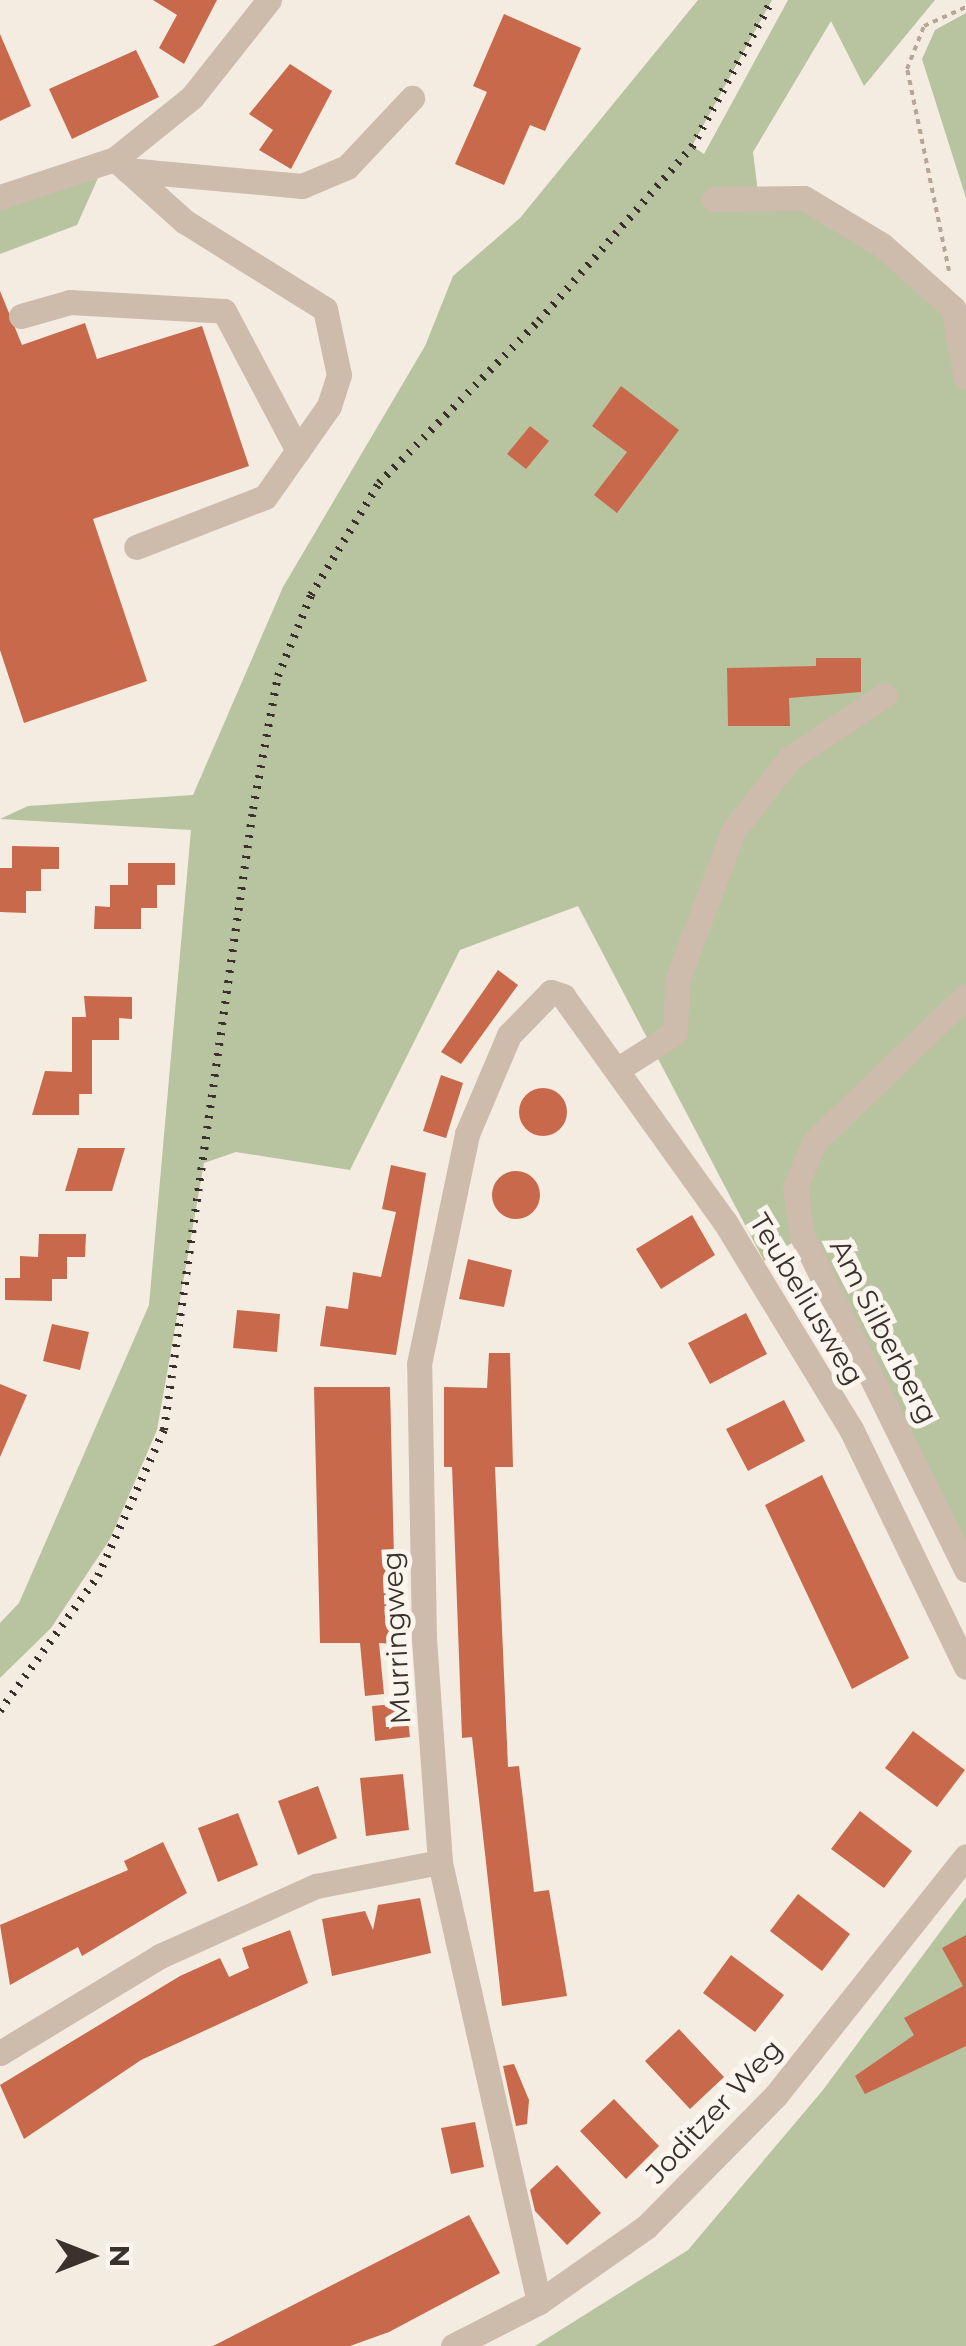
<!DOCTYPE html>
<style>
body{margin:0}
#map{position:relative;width:966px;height:2346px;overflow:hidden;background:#f4ebe1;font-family:Montserrat,sans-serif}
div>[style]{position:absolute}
.green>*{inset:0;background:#b8c4a0}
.building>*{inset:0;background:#c8694b}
.round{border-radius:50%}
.path>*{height:4px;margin-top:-2px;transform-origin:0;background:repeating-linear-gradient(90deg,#b9a596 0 5px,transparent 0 10px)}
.minor>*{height:25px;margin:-12.5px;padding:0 12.5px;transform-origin:12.5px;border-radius:12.5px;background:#cdbbac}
.rail>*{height:8px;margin-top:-4px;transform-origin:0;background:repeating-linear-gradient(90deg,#3b302b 0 2.5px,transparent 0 10.5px)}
span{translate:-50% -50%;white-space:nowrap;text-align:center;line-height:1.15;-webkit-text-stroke:10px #fbf5ee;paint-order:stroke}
.street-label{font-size:28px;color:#3b302b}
.north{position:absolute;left:40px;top:2206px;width:100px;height:100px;-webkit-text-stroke:8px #fbf5ee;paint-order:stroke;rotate:90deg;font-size:28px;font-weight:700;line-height:40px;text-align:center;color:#3b302b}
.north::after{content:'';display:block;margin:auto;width:35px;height:45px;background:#3b302b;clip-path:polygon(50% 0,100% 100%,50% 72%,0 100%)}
</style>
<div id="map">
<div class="green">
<div style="clip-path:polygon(698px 0,772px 0,692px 146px,704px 154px,788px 0,935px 0,864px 86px,831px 21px,753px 152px,758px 192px,804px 198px,953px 308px,966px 377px,966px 1570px,801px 1237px,764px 1261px,578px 906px,460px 950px,350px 1170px,236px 1152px,204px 1163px,157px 1430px,110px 1539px,51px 1628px,0 1678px,0 1623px,19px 1603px,149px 1305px,191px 830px,0 819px,28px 806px,193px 795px,283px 587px,425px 346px,453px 276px,520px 218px)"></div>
<div style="clip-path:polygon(966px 13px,966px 198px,922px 59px,935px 30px)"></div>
<div style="clip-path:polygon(98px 178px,77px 225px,0 254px,0 209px)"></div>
<div style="clip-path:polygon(966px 1897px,966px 2346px,535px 2346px,688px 2250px,823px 2090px)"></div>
</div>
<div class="building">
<div style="clip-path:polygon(153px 0,217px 0,184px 64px,159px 48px,177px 15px)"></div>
<div style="clip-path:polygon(504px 14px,581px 48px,545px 131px,530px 125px,504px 185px,455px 164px,487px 92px,473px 86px)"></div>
<div style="clip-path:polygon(0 34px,31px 106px,0 121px)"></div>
<div style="clip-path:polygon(136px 50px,159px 97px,72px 139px,49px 89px)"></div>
<div style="clip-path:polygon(290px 64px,332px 91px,291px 169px,259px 150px,273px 130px,249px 114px)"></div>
<div style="clip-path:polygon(0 291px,22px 345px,85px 323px,97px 359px,202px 326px,249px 466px,93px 519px,147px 681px,24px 723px,0 650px)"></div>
<div style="clip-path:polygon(621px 386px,679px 430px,617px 513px,594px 495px,627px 452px,592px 426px)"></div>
<div style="clip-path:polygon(530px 426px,549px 441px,526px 469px,507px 454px)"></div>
<div style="clip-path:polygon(816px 658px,861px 658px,861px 692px,789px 698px,790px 726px,728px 726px,727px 668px,816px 666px)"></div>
<div style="clip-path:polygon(12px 846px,59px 847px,59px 869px,41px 869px,41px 891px,26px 891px,26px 913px,0 912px,0 868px,12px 868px)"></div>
<div style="clip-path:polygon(128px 863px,175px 863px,175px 885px,157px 885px,157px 908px,141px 908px,141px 929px,94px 929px,95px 906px,110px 907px,110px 885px,128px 885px)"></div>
<div style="clip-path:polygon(498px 970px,518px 985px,461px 1064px,441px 1052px)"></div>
<div style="clip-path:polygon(84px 996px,132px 997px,132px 1019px,119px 1018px,119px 1040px,92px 1040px,92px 1094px,79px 1094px,79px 1115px,32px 1115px,45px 1071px,72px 1072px,72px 1017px,86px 1017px)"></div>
<div style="clip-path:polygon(441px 1075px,463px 1083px,446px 1138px,423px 1131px)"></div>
<div class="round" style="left:519px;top:1088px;width:48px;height:48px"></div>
<div style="clip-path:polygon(78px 1148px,125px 1148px,112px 1191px,65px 1191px)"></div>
<div style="clip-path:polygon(391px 1165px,426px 1173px,396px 1355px,320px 1346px,326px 1306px,348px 1309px,353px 1272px,381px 1277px,396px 1212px,382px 1209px)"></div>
<div class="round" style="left:492px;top:1171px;width:48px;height:48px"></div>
<div style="clip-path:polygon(692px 1215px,715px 1255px,661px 1289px,636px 1249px)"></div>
<div style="clip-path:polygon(39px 1234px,86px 1234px,85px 1257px,67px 1257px,67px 1279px,52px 1279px,52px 1301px,5px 1300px,5px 1278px,20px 1278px,20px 1256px,38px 1257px)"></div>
<div style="clip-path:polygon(468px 1259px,512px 1270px,504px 1307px,459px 1299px)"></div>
<div style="clip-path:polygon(237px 1310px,280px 1314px,277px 1352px,233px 1348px)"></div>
<div style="clip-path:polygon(746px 1313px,767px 1354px,710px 1384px,688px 1343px)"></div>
<div style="clip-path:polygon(52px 1324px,89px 1332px,80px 1370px,43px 1361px)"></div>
<div style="clip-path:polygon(489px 1353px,510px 1353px,513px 1467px,495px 1467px,508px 1767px,519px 1766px,534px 1892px,549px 1890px,567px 1996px,502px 2006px,472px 1737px,462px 1738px,452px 1467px,444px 1467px,444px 1387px,487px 1388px)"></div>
<div style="clip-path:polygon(0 1384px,27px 1395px,0 1457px)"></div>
<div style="clip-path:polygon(314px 1387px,390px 1387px,396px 1644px,379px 1643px,384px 1694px,365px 1696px,360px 1643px,320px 1643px)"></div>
<div style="clip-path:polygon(784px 1400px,805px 1441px,748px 1471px,726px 1429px)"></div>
<div style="clip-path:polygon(822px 1475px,909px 1658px,852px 1689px,765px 1505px)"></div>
<div style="clip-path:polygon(406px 1703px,410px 1737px,375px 1741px,372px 1706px)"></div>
<div style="clip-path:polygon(913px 1731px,965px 1770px,937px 1807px,885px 1768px)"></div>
<div style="clip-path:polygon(403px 1774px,409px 1830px,366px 1836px,360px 1778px)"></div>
<div style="clip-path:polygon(318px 1786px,337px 1838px,298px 1855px,278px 1801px)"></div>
<div style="clip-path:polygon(860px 1811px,912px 1851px,884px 1888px,831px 1849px)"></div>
<div style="clip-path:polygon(238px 1813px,258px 1865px,218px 1882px,198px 1828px)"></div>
<div style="clip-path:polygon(163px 1842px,187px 1893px,82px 1956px,78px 1947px,10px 1985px,0 1925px,128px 1870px,124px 1861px)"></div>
<div style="clip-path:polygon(798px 1894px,850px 1934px,822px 1971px,770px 1931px)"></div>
<div style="clip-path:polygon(420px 1898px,431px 1953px,332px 1976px,322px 1919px,365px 1911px,373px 1930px,378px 1905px)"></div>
<div style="clip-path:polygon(290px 1930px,308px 1983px,141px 2060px,24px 2139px,0 2085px,180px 1976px,220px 1958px,229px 1977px,249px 1968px,242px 1948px)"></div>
<div style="clip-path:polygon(966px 1935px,966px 2046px,865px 2094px,855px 2076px,914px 2035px,904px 2018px,963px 1986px,942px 1948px)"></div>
<div style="clip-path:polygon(731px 1955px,784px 1995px,755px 2032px,703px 1993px)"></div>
<div style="clip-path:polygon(679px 2029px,724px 2077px,690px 2109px,645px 2061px)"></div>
<div style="clip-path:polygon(514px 2064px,529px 2100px,527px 2124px,516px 2126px,503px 2066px)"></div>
<div style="clip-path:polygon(614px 2099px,659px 2146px,626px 2179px,580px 2131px)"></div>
<div style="clip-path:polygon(475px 2122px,484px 2167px,451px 2174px,441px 2128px)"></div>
<div style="clip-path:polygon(557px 2165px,601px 2213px,567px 2245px,535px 2211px,530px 2190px)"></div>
<div style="clip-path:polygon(469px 2215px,500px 2273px,389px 2332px,350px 2346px,213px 2346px)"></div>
</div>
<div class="path">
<div style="left:949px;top:271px;width:206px;rotate:-101.7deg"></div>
<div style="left:907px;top:69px;width:46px;rotate:-68.4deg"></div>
<div style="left:924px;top:26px;width:46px;rotate:-24.3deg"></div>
</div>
<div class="minor">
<div style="left:115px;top:159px;width:93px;rotate:41.9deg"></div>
<div style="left:184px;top:221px;width:166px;rotate:32deg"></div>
<div style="left:325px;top:309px;width:67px;rotate:78deg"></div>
<div style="left:339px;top:375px;width:33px;rotate:108deg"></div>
<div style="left:329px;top:406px;width:111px;rotate:125.1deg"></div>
<div style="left:265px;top:497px;width:138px;rotate:158.8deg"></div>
<div style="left:127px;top:170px;width:176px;rotate:5.2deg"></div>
<div style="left:302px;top:186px;width:49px;rotate:-22.9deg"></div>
<div style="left:347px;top:167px;width:95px;rotate:-46.7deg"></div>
<div style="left:0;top:197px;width:121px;rotate:-18.3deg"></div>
<div style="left:115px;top:159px;width:99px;rotate:-38.8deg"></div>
<div style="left:192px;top:97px;width:124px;rotate:-51.6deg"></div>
<div style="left:714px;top:199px;width:90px;rotate:-0.6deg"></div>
<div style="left:804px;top:198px;width:91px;rotate:31.1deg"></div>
<div style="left:882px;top:245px;width:95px;rotate:41.6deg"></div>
<div style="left:953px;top:308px;width:70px;rotate:79.3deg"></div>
<div style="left:21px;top:316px;width:51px;rotate:-15.9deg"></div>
<div style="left:70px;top:302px;width:154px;rotate:3.3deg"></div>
<div style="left:224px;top:311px;width:158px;rotate:62.1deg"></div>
<div style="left:966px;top:996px;width:209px;rotate:136.2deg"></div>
<div style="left:815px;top:1141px;width:50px;rotate:113.5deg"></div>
<div style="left:795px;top:1187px;width:49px;rotate:81.9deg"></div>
<div style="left:802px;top:1236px;width:372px;rotate:63.8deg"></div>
<div style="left:618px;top:1069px;width:67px;rotate:-32.3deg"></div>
<div style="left:675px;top:1033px;width:52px;rotate:-87.8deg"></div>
<div style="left:677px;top:981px;width:160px;rotate:-69.5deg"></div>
<div style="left:733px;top:831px;width:91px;rotate:-52.1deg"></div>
<div style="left:789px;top:759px;width:115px;rotate:-33.7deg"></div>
<div style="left:0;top:2053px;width:187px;rotate:-31.2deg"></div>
<div style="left:160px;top:1956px;width:171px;rotate:-24.2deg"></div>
<div style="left:316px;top:1886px;width:126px;rotate:-11deg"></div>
<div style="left:539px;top:2302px;width:451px;rotate:-102.7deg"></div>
<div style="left:440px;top:1862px;width:224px;rotate:-94.1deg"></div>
<div style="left:424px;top:1639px;width:275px;rotate:-91deg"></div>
<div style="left:419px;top:1364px;width:235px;rotate:-78.2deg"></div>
<div style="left:467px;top:1134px;width:108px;rotate:-67deg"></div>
<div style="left:509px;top:1035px;width:60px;rotate:-45.7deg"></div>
<div style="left:551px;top:992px;width:13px;rotate:18deg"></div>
<div style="left:563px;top:996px;width:278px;rotate:54.4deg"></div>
<div style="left:725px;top:1222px;width:242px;rotate:58.7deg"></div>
<div style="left:851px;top:1429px;width:264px;rotate:64.2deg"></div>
<div style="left:453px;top:2346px;width:97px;rotate:-27.1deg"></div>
<div style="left:539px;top:2302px;width:131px;rotate:-35deg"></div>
<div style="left:646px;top:2227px;width:185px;rotate:-45.4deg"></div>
<div style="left:776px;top:2095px;width:305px;rotate:-51.5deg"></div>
</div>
<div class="rail">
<div style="left:0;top:1711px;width:167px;rotate:-54deg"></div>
<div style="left:98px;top:1576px;width:160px;rotate:-65.7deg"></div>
<div style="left:164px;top:1430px;width:627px;rotate:-81.84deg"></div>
<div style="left:253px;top:809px;width:135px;rotate:-79.4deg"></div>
<div style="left:278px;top:676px;width:87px;rotate:-67.8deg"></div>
<div style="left:311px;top:595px;width:131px;rotate:-58.7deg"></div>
<div style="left:379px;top:483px;width:228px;rotate:-45.4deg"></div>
<div style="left:539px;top:321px;width:232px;rotate:-48.7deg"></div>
<div style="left:692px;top:147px;width:167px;rotate:-61.4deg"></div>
</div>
<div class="street-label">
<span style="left:807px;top:1299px;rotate:59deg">Teubeliusweg</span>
<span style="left:884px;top:1331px;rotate:63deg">Am Silberberg</span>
<span style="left:396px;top:1638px;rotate:-93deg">Murringweg</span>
<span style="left:714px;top:2111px;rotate:-47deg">Joditzer Weg</span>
</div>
<div class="north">N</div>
</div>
